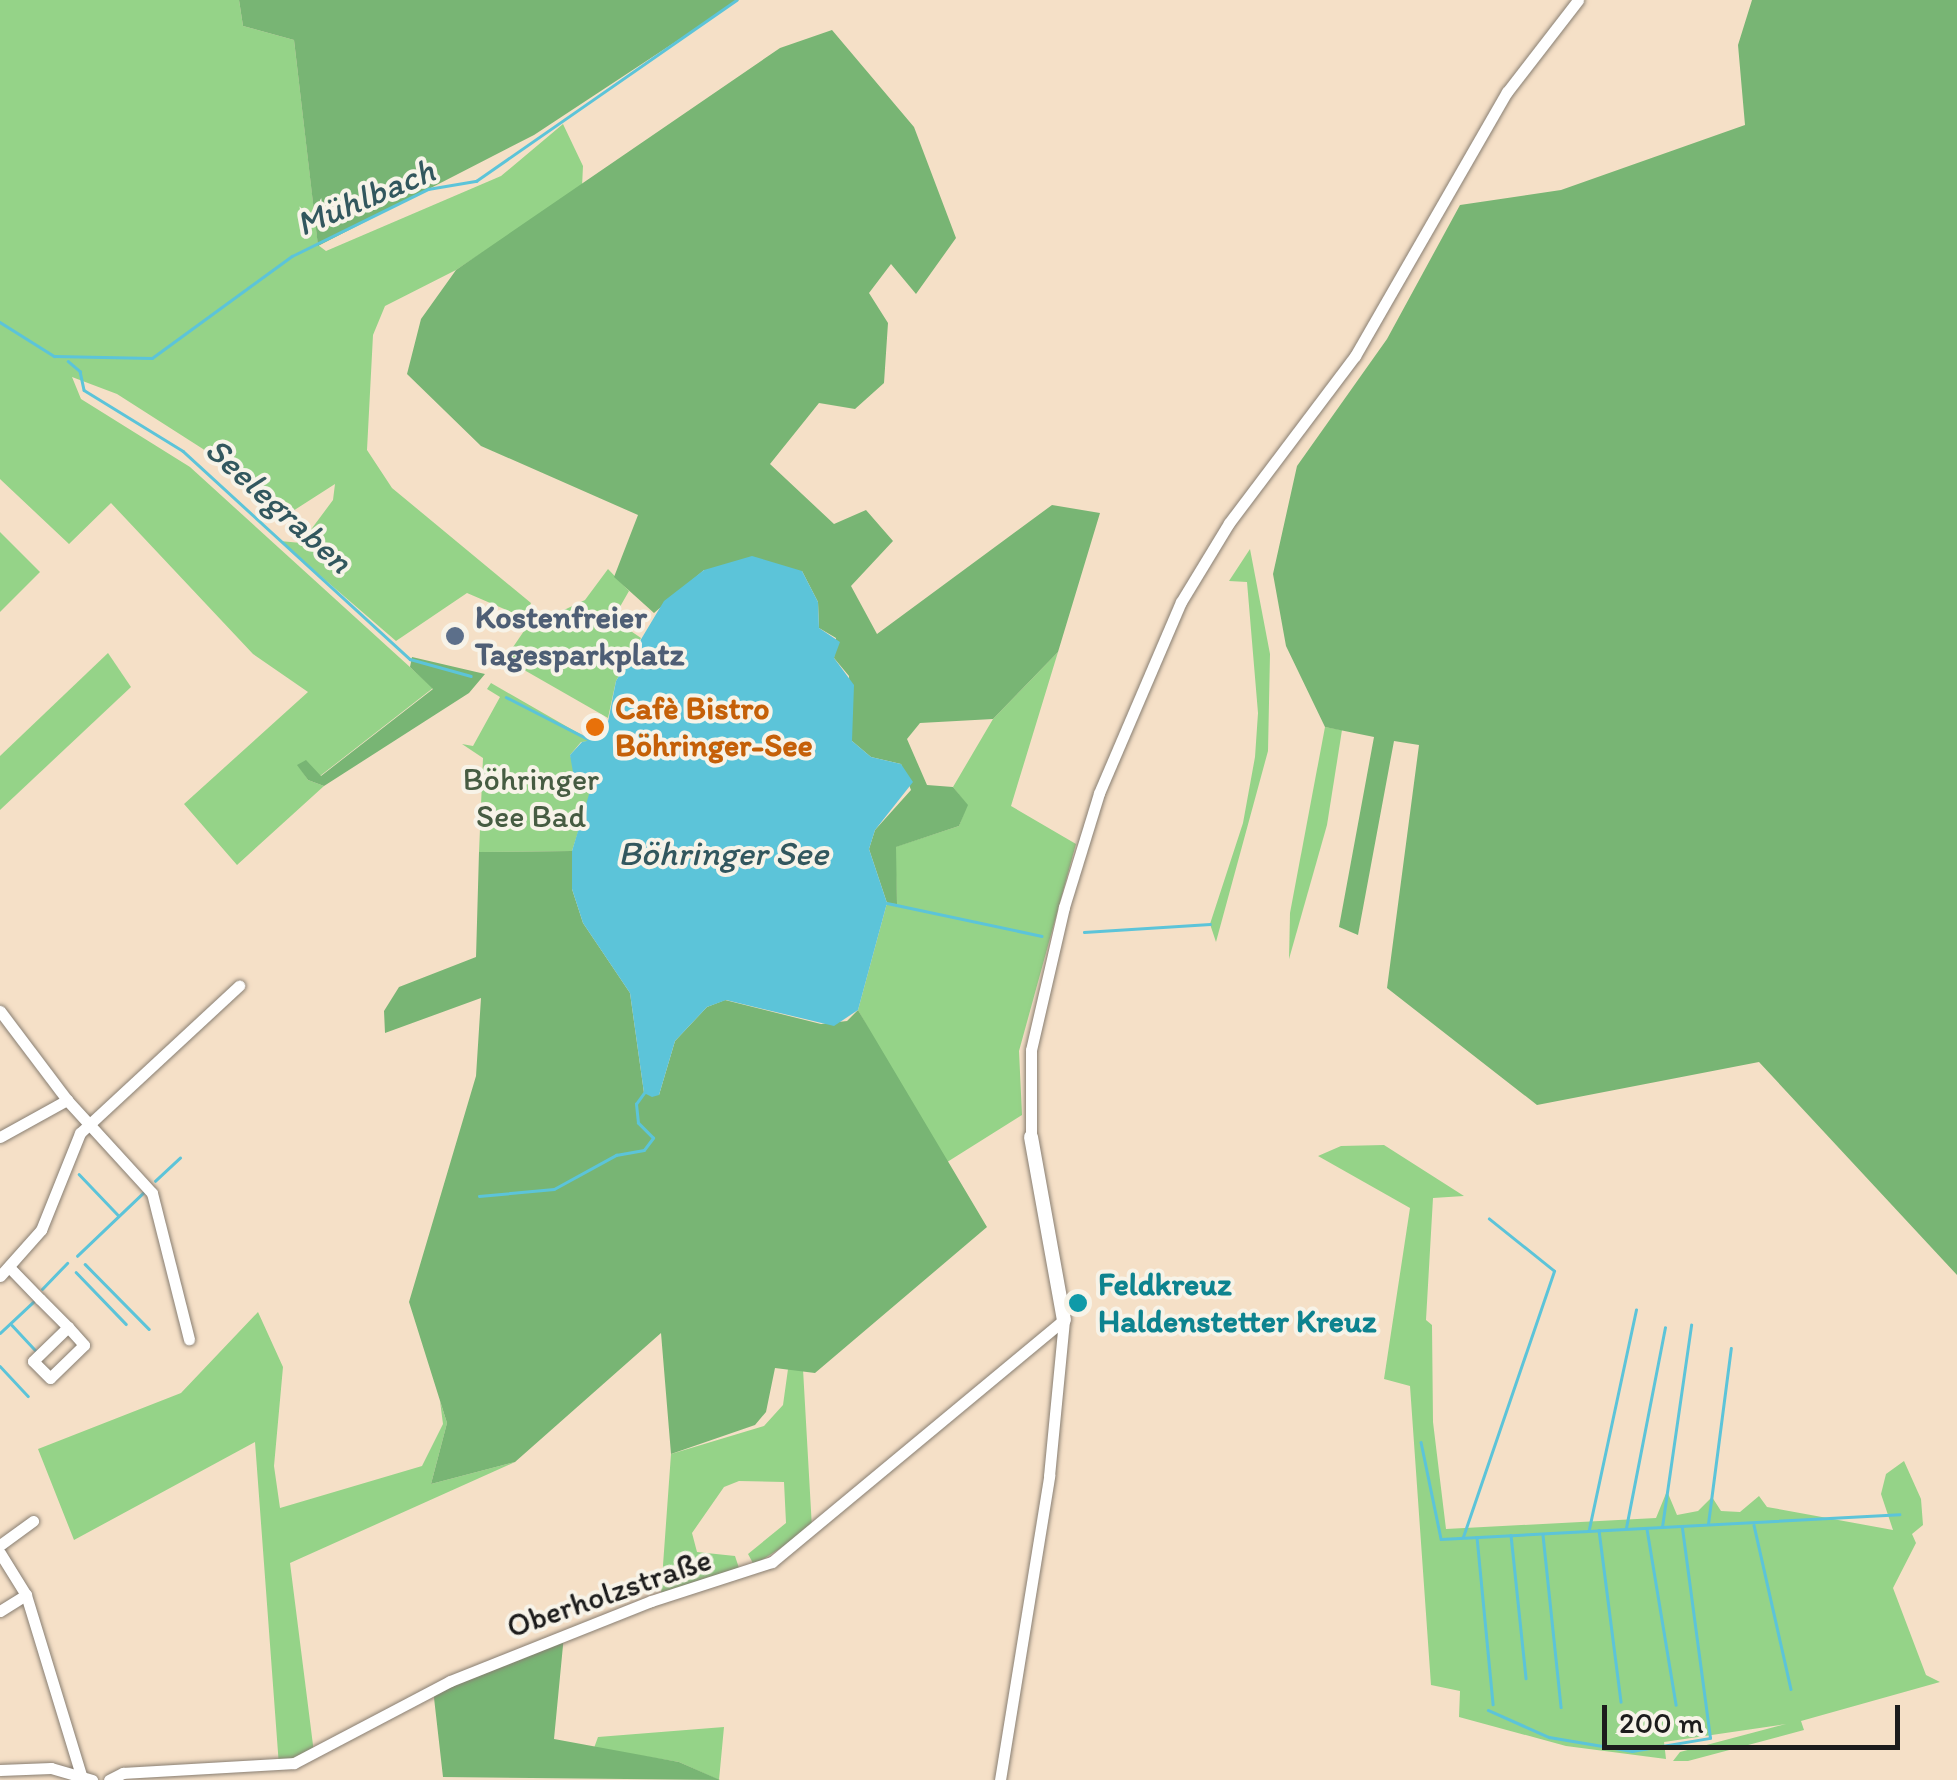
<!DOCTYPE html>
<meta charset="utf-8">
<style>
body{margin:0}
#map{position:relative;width:1957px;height:1780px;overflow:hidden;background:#f5e0c7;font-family:Itim,sans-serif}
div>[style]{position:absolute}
.green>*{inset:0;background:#95d388}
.forest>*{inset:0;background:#78b574}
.water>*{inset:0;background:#5cc4d9}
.stream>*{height:2.5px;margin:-1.25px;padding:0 1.25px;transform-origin:1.25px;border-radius:1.25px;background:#5cc4d9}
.roads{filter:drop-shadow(0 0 2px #887e72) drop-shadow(0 0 2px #887e72)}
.minor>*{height:11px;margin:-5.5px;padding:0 5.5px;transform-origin:5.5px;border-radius:5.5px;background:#fff}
.major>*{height:14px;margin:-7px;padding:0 7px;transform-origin:7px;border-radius:7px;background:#fff}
.dots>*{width:28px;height:28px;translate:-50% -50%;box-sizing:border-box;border:5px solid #f7f3e8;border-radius:50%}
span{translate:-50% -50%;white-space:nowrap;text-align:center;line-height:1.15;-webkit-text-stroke:8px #f7f3e8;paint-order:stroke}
.service-label{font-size:32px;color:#4e5e75;font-weight:700}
.left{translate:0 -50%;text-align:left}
.food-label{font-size:32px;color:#c56008;font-weight:700}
.park-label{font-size:32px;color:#465c42}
.culture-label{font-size:32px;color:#0d838f;font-weight:700}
.street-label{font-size:32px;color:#1c1c1c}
.water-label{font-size:35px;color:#32575e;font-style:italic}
.scale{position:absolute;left:1602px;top:1705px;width:298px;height:45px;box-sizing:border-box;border:5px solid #1c1c1c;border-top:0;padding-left:12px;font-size:30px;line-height:35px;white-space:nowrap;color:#1c1c1c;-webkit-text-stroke:8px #f7f3e8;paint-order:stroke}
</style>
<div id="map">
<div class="green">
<div style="clip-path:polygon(0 0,239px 0,243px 26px,294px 40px,318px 245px,326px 251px,501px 176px,563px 124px,583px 166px,582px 187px,456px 270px,385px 306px,373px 335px,367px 450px,392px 488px,531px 603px,525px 618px,467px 593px,396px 641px,280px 541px,301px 543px,333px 500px,335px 484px,282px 518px,203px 449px,117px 394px,72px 377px,81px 399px,190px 467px,433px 688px,320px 776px,298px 765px,308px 780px,324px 786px,237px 865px,184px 804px,308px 692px,253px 654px,111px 503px,69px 544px,0 479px)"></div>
<div style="clip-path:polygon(0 532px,40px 572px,0 612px)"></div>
<div style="clip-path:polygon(1250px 549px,1270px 654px,1268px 751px,1216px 942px,1210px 924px,1243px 823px,1255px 757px,1258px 713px,1247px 582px,1229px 581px)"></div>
<div style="clip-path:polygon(608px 569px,629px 591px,613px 619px,641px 638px,616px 681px,608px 718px,505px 659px,526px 628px,585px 600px)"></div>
<div style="clip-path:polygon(1058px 652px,1011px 806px,1076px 844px,1019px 1051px,1022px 1115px,944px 1164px,858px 1010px,887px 903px,897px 903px,895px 847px,959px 826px,967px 805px,953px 787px,993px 719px)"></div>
<div style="clip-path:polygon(108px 653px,131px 687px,0 810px,0 756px)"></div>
<div style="clip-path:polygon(491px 683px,592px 741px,581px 742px,570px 755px,581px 785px,591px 791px,572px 851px,479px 852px,483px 758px,462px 744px,473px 746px,500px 697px,487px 689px)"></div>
<div style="clip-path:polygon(1325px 727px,1342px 730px,1327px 825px,1289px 959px,1290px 913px)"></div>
<div style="clip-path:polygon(1384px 1145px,1464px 1196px,1433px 1198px,1426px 1320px,1432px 1325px,1433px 1422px,1446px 1529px,1656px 1518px,1667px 1491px,1677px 1515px,1698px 1511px,1712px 1497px,1721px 1511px,1740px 1512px,1759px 1496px,1767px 1507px,1893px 1530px,1881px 1494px,1886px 1474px,1904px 1461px,1921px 1499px,1923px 1525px,1912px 1534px,1916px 1543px,1893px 1588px,1926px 1675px,1940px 1682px,1801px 1721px,1804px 1730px,1688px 1761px,1673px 1761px,1680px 1752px,1786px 1724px,1664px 1742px,1666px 1759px,1566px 1746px,1459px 1717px,1460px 1691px,1431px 1685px,1410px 1386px,1384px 1379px,1410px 1208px,1318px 1156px,1341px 1146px)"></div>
<div style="clip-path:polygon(258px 1312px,283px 1367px,274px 1466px,280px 1508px,422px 1466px,443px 1424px,440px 1401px,447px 1423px,431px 1484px,515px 1462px,290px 1563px,314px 1753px,279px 1766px,255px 1442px,74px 1540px,38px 1449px,181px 1393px)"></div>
<div style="clip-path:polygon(788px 1369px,803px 1369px,812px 1528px,754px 1565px,748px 1554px,786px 1523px,784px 1482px,739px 1481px,724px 1487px,692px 1533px,697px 1552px,735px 1556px,739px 1568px,661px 1593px,671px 1454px,764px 1426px,783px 1405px)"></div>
<div style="clip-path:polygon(724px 1727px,719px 1780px,679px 1762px,594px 1748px,598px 1737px)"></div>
</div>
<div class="forest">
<div style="clip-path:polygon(239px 0,739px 0,534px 135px,318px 246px,294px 40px,243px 26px)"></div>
<div style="clip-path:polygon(1752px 0,1957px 0,1957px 1275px,1759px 1062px,1537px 1105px,1387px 988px,1419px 745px,1394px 741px,1358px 935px,1339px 927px,1374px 737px,1325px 727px,1286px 646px,1273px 574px,1297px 466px,1387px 339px,1460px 205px,1561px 190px,1745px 125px,1738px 45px)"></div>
<div style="clip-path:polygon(832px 30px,914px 127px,956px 238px,916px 294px,891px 264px,869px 293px,888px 323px,884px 383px,855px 409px,819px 403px,770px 464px,834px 524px,866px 510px,893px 541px,851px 586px,877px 634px,1052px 505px,1100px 513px,1058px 652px,993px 719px,920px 723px,907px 739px,927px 785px,953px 787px,968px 805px,959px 826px,896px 847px,897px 904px,887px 903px,869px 849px,875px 830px,911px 790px,901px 764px,871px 757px,852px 741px,849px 676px,834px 658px,836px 638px,819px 628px,818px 602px,802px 571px,704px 570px,654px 613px,614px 577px,638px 515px,481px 446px,407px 374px,421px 319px,456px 270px,780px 48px)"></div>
<div style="clip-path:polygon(412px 657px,485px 674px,469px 693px,324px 786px,308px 780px,297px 765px,306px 760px,321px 776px,433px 689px,410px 667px)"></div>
<div style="clip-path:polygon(572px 851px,572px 889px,583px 923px,630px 993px,644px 1093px,659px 1095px,675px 1041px,707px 1007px,725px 1000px,821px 1024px,847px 1021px,858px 1010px,987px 1227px,815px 1373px,775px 1368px,766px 1412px,755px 1425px,671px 1454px,661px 1333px,515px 1462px,431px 1484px,447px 1423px,409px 1302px,476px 1076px,481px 998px,385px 1033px,384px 1011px,399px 987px,476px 957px,479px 852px)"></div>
<div style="clip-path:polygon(564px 1635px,554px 1739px,679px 1762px,720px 1780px,443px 1777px,433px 1689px)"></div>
</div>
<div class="water">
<div style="clip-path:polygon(752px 556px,802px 571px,818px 602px,819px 628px,840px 642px,834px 658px,854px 685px,852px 741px,871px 757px,901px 764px,913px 782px,875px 830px,869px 849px,887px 903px,858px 1010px,834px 1026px,726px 1000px,707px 1007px,675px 1041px,659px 1095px,652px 1097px,644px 1093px,630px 993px,583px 923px,572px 889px,572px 851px,590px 791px,574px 778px,570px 755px,582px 742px,605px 737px,616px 681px,664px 601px,704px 570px)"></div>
</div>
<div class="stream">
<div style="left:0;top:322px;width:64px;rotate:32.2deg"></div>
<div style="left:54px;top:356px;width:98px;rotate:1.2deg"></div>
<div style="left:152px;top:358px;width:173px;rotate:-36.1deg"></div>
<div style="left:292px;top:256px;width:152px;rotate:-26.2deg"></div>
<div style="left:428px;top:189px;width:49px;rotate:-9.5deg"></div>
<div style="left:476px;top:181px;width:317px;rotate:-34.8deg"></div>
<div style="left:68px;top:361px;width:16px;rotate:40deg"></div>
<div style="left:80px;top:371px;width:19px;rotate:78deg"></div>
<div style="left:84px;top:390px;width:116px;rotate:31.6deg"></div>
<div style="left:183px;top:451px;width:308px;rotate:42.5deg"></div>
<div style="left:410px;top:659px;width:63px;rotate:15.6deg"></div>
<div style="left:506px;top:697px;width:97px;rotate:27.1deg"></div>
<div style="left:887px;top:903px;width:158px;rotate:12deg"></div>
<div style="left:1084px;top:932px;width:126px;rotate:-3.6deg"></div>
<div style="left:79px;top:1174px;width:57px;rotate:46.4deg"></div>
<div style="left:155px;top:1181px;width:34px;rotate:-43deg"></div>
<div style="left:479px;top:1196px;width:75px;rotate:-5.3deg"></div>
<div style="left:554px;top:1189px;width:71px;rotate:-28.7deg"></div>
<div style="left:616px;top:1155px;width:28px;rotate:-10deg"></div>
<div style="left:644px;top:1150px;width:15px;rotate:-53deg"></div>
<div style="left:653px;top:1138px;width:21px;rotate:-135deg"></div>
<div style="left:638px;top:1123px;width:19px;rotate:-96deg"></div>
<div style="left:636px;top:1104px;width:14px;rotate:-54deg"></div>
<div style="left:77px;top:1256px;width:93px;rotate:-43.7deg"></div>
<div style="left:85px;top:1264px;width:91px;rotate:45.4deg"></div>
<div style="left:76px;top:1272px;width:72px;rotate:46.1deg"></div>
<div style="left:42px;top:1289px;width:36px;rotate:-46deg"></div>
<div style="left:12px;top:1325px;width:34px;rotate:47deg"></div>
<div style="left:0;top:1333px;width:45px;rotate:-43.2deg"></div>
<div style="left:0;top:1366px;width:41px;rotate:47deg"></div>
<div style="left:1421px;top:1442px;width:99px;rotate:78.3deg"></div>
<div style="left:1441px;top:1539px;width:459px;rotate:-3.1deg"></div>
<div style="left:1708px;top:1524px;width:177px;rotate:-82.6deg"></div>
<div style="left:1754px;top:1525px;width:168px;rotate:77.3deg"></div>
<div style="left:1662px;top:1527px;width:204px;rotate:-81.8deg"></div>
<div style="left:1626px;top:1528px;width:204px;rotate:-79deg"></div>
<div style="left:1589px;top:1529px;width:224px;rotate:-77.9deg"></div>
<div style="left:1647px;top:1529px;width:178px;rotate:80.6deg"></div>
<div style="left:1599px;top:1530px;width:173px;rotate:82.7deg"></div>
<div style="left:1511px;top:1535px;width:144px;rotate:84deg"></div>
<div style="left:1543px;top:1535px;width:173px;rotate:84deg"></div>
<div style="left:1463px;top:1537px;width:281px;rotate:-71.1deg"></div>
<div style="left:1554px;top:1271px;width:83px;rotate:-141.3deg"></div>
<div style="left:1477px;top:1537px;width:168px;rotate:84.5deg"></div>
<div style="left:1488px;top:1710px;width:67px;rotate:23.9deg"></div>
<div style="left:1549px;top:1737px;width:84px;rotate:9.6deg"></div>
<div style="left:1632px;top:1751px;width:79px;rotate:-9.5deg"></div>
<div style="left:1710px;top:1738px;width:213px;rotate:-97.6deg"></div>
</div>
<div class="roads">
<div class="minor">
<div style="left:0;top:1011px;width:111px;rotate:53deg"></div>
<div style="left:67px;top:1100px;width:126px;rotate:47.6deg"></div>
<div style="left:152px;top:1193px;width:151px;rotate:75.8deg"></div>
<div style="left:0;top:1137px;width:77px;rotate:-28.9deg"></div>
<div style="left:1031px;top:1137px;width:87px;rotate:-90deg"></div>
<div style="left:1031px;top:1050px;width:147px;rotate:-77deg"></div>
<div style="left:1064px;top:907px;width:119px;rotate:-72.9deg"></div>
<div style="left:1099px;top:793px;width:208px;rotate:-66.8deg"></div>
<div style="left:1181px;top:602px;width:92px;rotate:-58.7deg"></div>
<div style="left:1229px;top:523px;width:209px;rotate:-53deg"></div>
<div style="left:1355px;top:356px;width:305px;rotate:-60.1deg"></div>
<div style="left:1507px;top:92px;width:116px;rotate:-52.3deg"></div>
<div style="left:9px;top:1267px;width:45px;rotate:45.9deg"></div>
<div style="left:40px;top:1299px;width:40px;rotate:45deg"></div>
<div style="left:68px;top:1327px;width:24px;rotate:48deg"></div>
<div style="left:84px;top:1345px;width:47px;rotate:135.9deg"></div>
<div style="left:50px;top:1378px;width:24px;rotate:-135deg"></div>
<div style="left:33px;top:1361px;width:49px;rotate:-44.2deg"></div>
<div style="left:0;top:1276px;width:62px;rotate:-48.3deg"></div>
<div style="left:41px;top:1230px;width:105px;rotate:-68.1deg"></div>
<div style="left:80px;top:1133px;width:217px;rotate:-42.8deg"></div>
<div style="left:0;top:1545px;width:41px;rotate:-36deg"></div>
<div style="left:0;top:1553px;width:49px;rotate:58.2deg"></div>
<div style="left:26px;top:1595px;width:188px;rotate:73deg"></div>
<div style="left:0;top:1611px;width:31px;rotate:-32deg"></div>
<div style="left:0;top:1770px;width:51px;rotate:-2.2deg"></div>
<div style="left:51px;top:1768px;width:43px;rotate:16.3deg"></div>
<div style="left:109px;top:1780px;width:16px;rotate:-27deg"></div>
<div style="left:123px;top:1773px;width:171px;rotate:-3.3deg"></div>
<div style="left:294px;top:1763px;width:176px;rotate:-27.7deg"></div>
<div style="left:450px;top:1681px;width:216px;rotate:-21.7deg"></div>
<div style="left:651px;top:1601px;width:127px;rotate:-17.9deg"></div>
<div style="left:772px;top:1562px;width:379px;rotate:-39.7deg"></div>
<div style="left:1000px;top:1780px;width:308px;rotate:-80.8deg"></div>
<div style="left:1049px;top:1476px;width:157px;rotate:-84.5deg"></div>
</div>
<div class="major">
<div style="left:1031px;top:1137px;width:186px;rotate:79.8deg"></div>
</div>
</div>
<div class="dots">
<div style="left:455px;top:636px;background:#5c6f8a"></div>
<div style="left:595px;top:727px;background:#e8710a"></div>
<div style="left:1078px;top:1303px;background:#0f9aa8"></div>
</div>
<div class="service-label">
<span class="left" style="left:475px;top:636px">Kostenfreier<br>Tagesparkplatz</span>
</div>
<div class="food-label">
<span class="left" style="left:615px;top:727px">Cafè Bistro<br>Böhringer-See</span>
</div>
<div class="park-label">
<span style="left:531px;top:798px">Böhringer<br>See Bad</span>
</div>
<div class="culture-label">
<span class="left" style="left:1098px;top:1303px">Feldkreuz<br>Haldenstetter Kreuz</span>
</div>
<div class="street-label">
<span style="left:609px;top:1593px;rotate:-19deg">Oberholzstraße</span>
</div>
<div class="water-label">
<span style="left:365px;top:197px;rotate:-23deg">Mühlbach</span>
<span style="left:279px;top:505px;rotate:42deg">Seelegraben</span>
<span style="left:723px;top:853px">Böhringer See</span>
</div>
<div class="scale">200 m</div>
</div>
